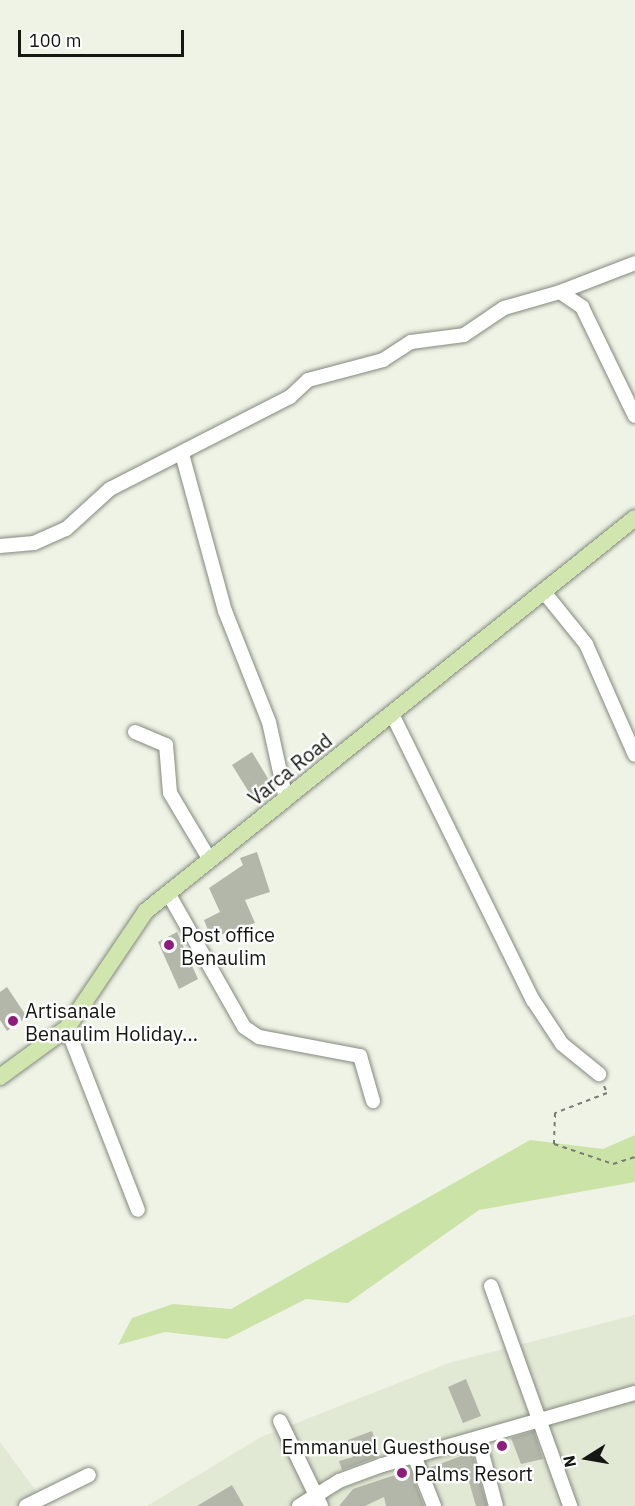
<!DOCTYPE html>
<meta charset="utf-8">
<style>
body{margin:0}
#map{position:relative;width:635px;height:1506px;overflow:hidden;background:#eef3e6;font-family:"IBM Plex Sans",sans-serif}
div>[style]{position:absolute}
.built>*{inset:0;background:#e1e9d5}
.green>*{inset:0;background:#cbe3a6}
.building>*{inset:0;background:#b2b7aa}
.path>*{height:2px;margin-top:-1px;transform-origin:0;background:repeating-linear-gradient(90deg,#787b73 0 4.5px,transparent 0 9px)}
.roads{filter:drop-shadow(0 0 2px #84897d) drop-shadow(0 0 2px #84897d)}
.minor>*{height:14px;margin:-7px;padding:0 7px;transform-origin:7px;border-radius:7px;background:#fff}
.major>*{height:16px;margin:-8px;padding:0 8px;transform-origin:8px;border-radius:8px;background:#d1e5ae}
.dots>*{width:16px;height:16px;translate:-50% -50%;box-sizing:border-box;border:3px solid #fff;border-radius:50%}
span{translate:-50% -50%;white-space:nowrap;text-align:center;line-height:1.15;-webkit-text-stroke:4.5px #fff;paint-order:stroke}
.street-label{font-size:20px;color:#151713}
.poi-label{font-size:20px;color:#151713}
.left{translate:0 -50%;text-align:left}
.right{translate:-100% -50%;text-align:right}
.north{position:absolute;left:557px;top:1428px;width:60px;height:60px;-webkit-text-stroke:4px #fff;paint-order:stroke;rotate:259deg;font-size:16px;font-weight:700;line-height:24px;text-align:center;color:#151713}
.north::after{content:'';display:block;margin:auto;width:21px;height:27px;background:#151713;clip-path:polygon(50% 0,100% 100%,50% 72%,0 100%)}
.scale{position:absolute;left:18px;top:30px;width:166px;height:27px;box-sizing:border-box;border:3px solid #151713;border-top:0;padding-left:8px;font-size:18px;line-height:21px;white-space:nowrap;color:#151713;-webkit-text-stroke:4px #fff;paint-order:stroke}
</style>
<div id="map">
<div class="built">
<div style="clip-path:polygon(635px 1315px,635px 1506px,147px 1506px,261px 1437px,449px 1363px)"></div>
<div style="clip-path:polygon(0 1442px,47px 1506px,0 1506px)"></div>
</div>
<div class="green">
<div style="clip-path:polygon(635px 1135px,635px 1182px,479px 1210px,348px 1303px,306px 1299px,227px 1339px,165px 1332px,118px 1345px,132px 1318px,173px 1304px,231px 1309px,530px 1140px,603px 1149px)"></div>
</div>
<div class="building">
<div style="clip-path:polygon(252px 752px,275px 790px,255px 802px,232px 765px)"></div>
<div style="clip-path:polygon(257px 852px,270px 892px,245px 900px,255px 923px,211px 938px,204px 920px,220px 912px,209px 888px,243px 865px,240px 858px)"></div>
<div style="clip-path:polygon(177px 932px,198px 979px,179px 989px,158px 942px)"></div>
<div style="clip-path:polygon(7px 987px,27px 1017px,7px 1031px,0 1020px,0 992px)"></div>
<div style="clip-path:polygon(466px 1379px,481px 1416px,463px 1423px,448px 1387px)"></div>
<div style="clip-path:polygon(372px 1431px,380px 1456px,342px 1470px,339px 1461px,353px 1457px,348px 1440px)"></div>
<div style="clip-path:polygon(534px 1431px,543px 1459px,521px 1464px,511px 1438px)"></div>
<div style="clip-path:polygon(472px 1452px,487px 1506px,476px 1506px,467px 1475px,434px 1481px,429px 1468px)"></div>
<div style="clip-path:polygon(410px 1470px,424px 1506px,386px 1506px,384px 1497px,365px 1506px,339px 1506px,353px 1489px)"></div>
<div style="clip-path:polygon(232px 1485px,244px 1506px,197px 1506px)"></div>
</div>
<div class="path">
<div style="left:604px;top:1086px;width:8px;rotate:67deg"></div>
<div style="left:607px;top:1093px;width:56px;rotate:159deg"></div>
<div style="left:555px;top:1113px;width:31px;rotate:92deg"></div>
<div style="left:554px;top:1144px;width:62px;rotate:18.7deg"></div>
<div style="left:613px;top:1164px;width:23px;rotate:-18deg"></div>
</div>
<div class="roads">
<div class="minor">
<div style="left:560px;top:292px;width:80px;rotate:-21.1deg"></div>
<div style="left:182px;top:454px;width:163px;rotate:74.7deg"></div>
<div style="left:225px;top:611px;width:119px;rotate:68.4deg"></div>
<div style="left:269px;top:722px;width:79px;rotate:77.6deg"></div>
<div style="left:0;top:546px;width:34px;rotate:-5deg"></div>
<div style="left:34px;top:543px;width:35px;rotate:-24deg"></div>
<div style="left:66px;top:529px;width:59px;rotate:-42.3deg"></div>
<div style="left:110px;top:489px;width:202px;rotate:-27.1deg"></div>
<div style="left:290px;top:397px;width:25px;rotate:-43deg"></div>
<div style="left:308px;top:380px;width:78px;rotate:-14.9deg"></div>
<div style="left:383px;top:360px;width:33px;rotate:-33deg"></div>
<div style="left:411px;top:342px;width:53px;rotate:-7.5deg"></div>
<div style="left:464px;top:335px;width:48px;rotate:-34deg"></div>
<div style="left:504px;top:308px;width:58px;rotate:-15.9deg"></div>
<div style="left:560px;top:292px;width:27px;rotate:34deg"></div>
<div style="left:582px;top:307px;width:121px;rotate:64.1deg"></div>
<div style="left:544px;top:592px;width:67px;rotate:51.1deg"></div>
<div style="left:586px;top:644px;width:121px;rotate:66.2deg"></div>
<div style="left:392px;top:714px;width:319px;rotate:63.8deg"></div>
<div style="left:533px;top:1000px;width:53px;rotate:56.6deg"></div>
<div style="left:562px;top:1044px;width:48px;rotate:39deg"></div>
<div style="left:135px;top:732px;width:34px;rotate:23deg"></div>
<div style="left:166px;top:745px;width:48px;rotate:85.2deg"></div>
<div style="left:170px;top:793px;width:78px;rotate:59.2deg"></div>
<div style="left:168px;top:893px;width:154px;rotate:60.4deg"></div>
<div style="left:244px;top:1027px;width:18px;rotate:34deg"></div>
<div style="left:259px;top:1037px;width:103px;rotate:10.7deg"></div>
<div style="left:360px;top:1056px;width:47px;rotate:73.9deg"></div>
<div style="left:67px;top:1028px;width:195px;rotate:68.7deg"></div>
<div style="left:491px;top:1286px;width:234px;rotate:70.2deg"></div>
<div style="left:280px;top:1421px;width:94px;rotate:64.2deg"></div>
<div style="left:478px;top:1438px;width:70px;rotate:75.2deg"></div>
<div style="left:415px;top:1458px;width:52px;rotate:68.4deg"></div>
<div style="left:26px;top:1506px;width:70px;rotate:-26.2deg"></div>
<div style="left:299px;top:1506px;width:47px;rotate:-32deg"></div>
<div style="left:339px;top:1481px;width:46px;rotate:-20.4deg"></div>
<div style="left:382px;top:1465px;width:263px;rotate:-15.9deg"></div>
</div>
<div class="major">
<div style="left:0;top:1077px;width:83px;rotate:-36.2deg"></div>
<div style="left:67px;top:1028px;width:141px;rotate:-56deg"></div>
<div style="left:146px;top:911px;width:627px;rotate:-38.79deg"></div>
</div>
</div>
<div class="dots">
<div style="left:169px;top:945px;background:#8e1c7d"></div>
<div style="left:13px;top:1021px;background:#8e1c7d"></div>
<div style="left:502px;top:1446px;background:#8e1c7d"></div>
<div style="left:402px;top:1473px;background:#8e1c7d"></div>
</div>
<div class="street-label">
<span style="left:290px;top:769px;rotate:-39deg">Varca Road</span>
</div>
<div class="poi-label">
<span class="left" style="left:181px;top:946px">Post office<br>Benaulim</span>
<span class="left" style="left:25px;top:1022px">Artisanale<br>Benaulim Holiday…</span>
<span class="right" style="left:490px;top:1446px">Emmanuel Guesthouse</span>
<span class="left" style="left:414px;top:1473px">Palms Resort</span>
</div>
<div class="north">N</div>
<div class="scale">100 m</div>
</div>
